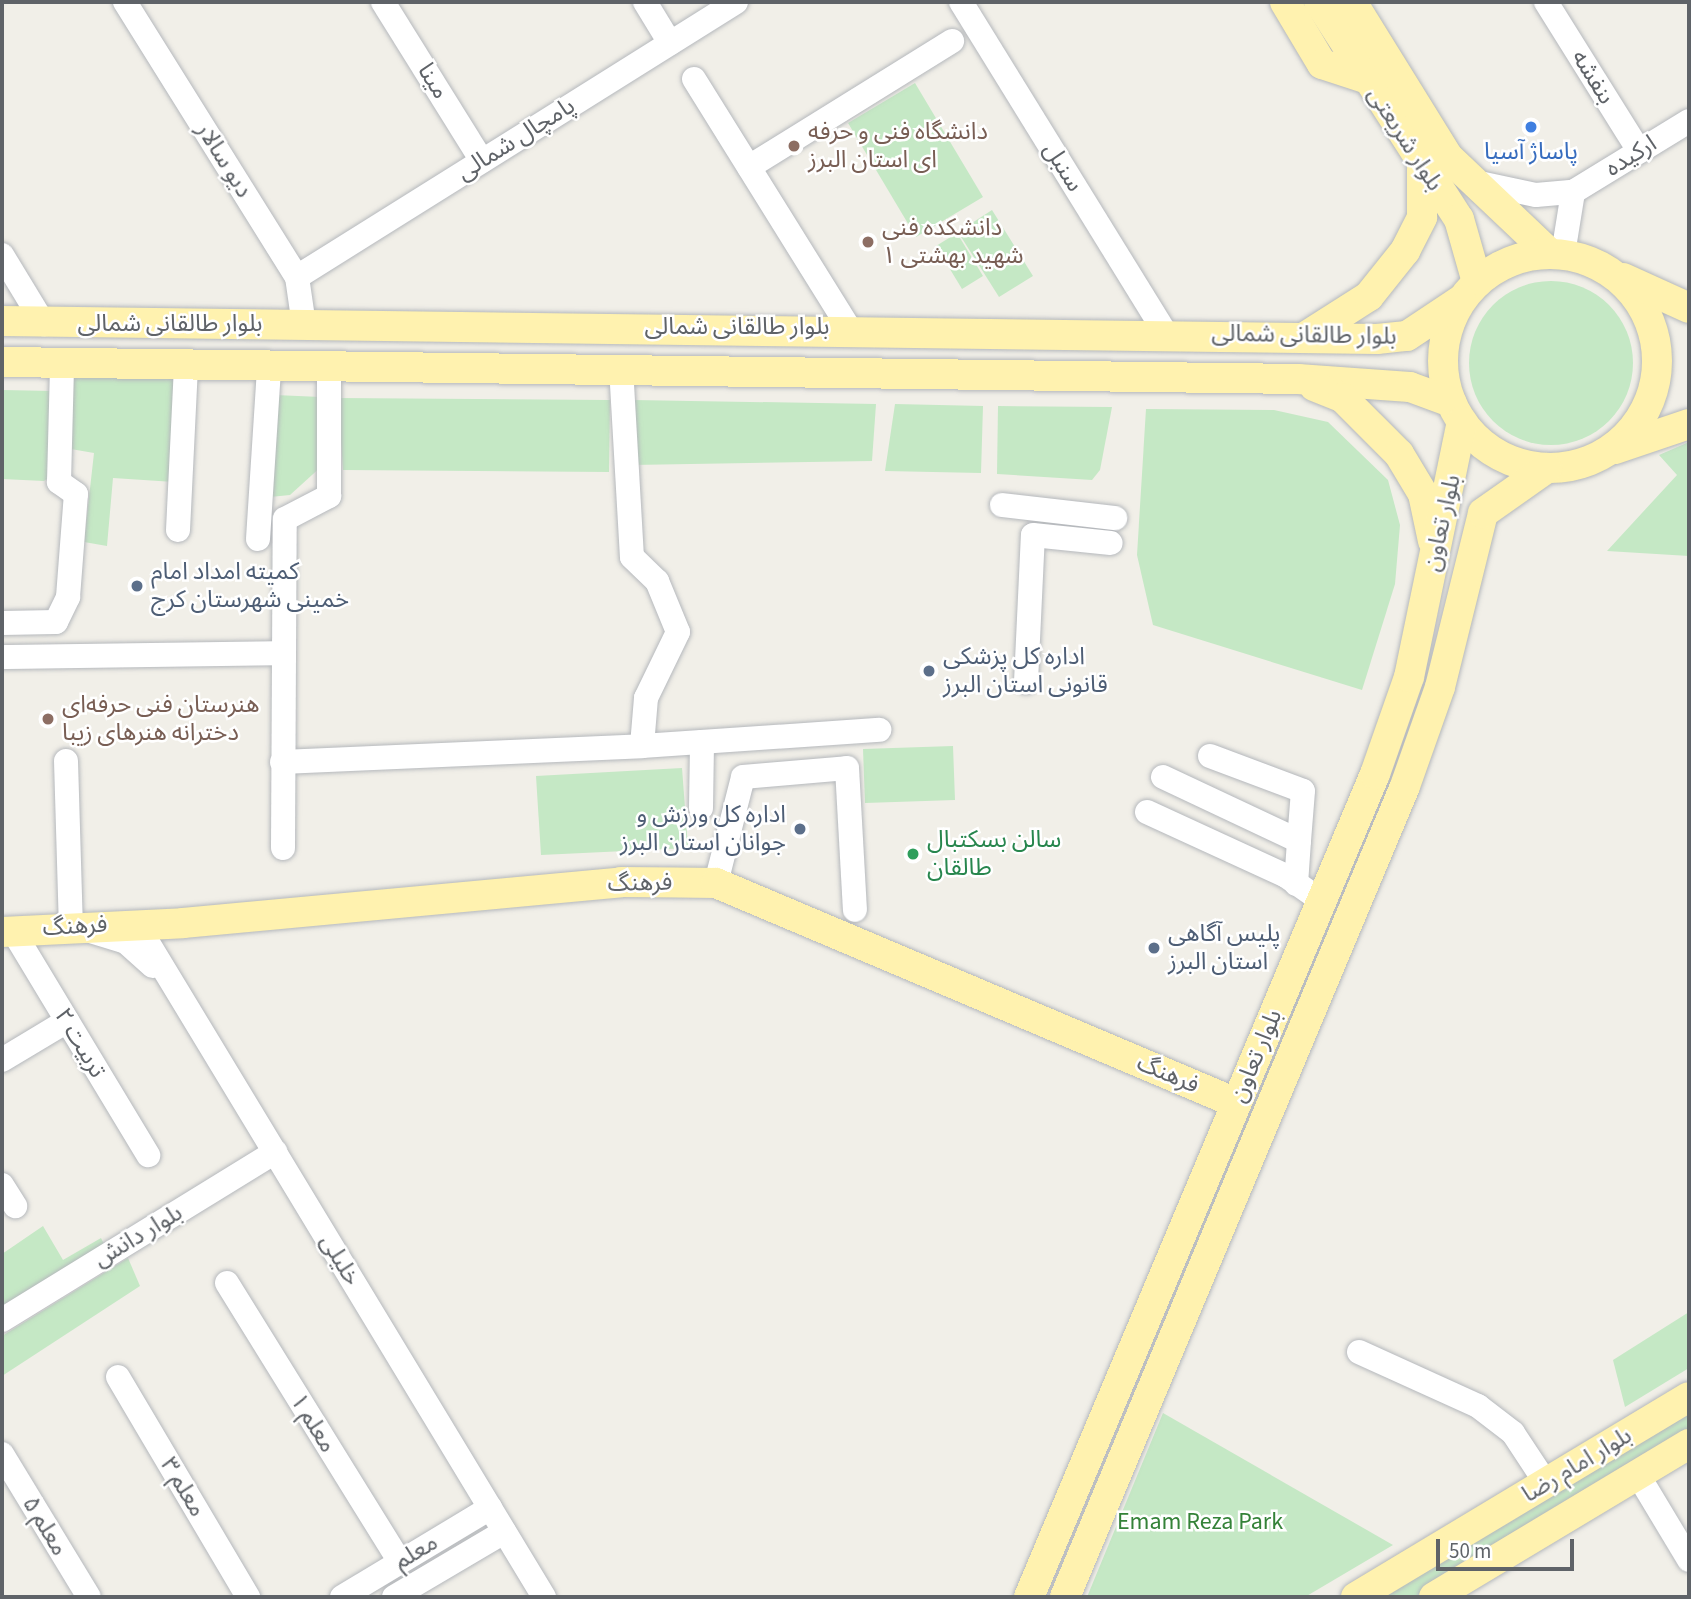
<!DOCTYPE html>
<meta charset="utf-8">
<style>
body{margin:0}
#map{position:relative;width:1691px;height:1599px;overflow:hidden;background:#f1efe8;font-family:"Source Sans 3","Noto Sans Arabic",sans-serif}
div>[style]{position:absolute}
.green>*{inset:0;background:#c5e8c5}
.round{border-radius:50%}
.roads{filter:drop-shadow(0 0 2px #b5b8bc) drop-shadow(0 0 2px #b5b8bc)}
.minor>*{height:24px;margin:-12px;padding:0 12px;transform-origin:12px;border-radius:12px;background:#fff}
.major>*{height:30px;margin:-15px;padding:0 15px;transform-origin:15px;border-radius:15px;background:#fff2af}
.major>.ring{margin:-15px;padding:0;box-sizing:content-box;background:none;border:30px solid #fff2af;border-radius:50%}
.dots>*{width:19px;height:19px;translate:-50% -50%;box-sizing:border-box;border:4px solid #fff;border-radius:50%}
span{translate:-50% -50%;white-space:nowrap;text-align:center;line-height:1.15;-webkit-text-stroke:5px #fff;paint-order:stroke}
.street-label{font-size:24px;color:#5f6368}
.education-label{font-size:24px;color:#785e54}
.left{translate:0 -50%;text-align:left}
.shop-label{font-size:24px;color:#366cbe}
.service-label{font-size:24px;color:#4e5e75}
.right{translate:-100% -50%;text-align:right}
.leisure-label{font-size:24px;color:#27864d}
.park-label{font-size:24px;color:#348238}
.frame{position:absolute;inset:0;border:4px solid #5f6368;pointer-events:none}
.scale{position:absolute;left:1436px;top:1539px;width:138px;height:32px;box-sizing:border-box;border:4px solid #5f6368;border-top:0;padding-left:9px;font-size:21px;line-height:24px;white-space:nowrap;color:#5f6368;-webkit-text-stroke:5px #fff;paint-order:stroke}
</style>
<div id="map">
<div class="green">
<div style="clip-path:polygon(915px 83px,983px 197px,916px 237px,848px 123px)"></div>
<div style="clip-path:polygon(992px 210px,1033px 276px,999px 297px,958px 232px)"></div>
<div style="clip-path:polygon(957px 233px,983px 276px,962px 289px,936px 246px)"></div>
<div class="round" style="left:1469px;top:281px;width:164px;height:164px"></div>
<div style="clip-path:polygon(68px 371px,179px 372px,174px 482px,113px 478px,107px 546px,84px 542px,94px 453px,65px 448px)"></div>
<div style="clip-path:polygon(2px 390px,53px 391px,51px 476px,44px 481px,2px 479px)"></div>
<div style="clip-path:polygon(275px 395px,321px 397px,323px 465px,290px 495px,270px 497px)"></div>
<div style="clip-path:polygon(338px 398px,610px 400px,609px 472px,343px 470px)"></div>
<div style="clip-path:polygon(633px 400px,876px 404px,872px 461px,632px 465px)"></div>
<div style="clip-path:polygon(895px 404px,983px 406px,981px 473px,885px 471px)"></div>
<div style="clip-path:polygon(998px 406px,1112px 407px,1100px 470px,1092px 480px,997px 474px)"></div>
<div style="clip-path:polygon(1146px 409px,1274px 410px,1328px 422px,1388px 480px,1400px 525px,1395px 584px,1362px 690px,1153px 625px,1137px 555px)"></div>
<div style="clip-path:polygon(1689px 442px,1689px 556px,1607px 551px,1677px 475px,1659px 455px)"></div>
<div style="clip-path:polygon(953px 746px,955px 800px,865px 803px,863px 749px)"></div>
<div style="clip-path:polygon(682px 768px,688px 848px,541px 855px,536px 776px)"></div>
<div style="clip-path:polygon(43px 1226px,63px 1260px,101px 1238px,107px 1250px,2px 1315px,2px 1254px)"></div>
<div style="clip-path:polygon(128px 1258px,140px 1286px,2px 1376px,2px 1336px)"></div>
<div style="clip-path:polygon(1689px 1312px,1689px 1368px,1625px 1407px,1613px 1360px)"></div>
<div style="clip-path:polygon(1163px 1413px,1393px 1545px,1305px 1597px,1087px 1597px)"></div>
<div style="clip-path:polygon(1689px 1413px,1689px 1431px,1414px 1597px,1382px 1597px)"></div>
</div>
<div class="roads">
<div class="minor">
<div style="left:125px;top:2px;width:324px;rotate:58deg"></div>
<div style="left:297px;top:277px;width:49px;rotate:81.7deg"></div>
<div style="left:383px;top:2px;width:187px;rotate:58.1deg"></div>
<div style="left:645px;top:2px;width:48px;rotate:58.6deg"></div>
<div style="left:961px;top:2px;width:388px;rotate:58.3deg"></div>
<div style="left:1546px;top:2px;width:176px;rotate:58deg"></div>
<div style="left:694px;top:79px;width:293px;rotate:58.1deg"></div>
<div style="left:749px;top:167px;width:239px;rotate:-31.8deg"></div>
<div style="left:1470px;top:181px;width:67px;rotate:12deg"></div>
<div style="left:1536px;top:195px;width:37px;rotate:-5deg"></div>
<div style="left:1573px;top:192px;width:136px;rotate:-31.5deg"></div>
<div style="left:1563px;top:254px;width:63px;rotate:-80.8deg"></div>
<div style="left:2px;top:255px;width:81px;rotate:58.7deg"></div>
<div style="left:297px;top:277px;width:518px;rotate:-32.06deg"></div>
<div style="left:621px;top:367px;width:190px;rotate:86.7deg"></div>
<div style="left:632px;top:557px;width:35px;rotate:44deg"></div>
<div style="left:657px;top:581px;width:55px;rotate:67.6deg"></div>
<div style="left:678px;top:632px;width:73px;rotate:115.9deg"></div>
<div style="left:646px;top:698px;width:48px;rotate:94.8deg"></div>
<div style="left:642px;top:746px;width:238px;rotate:-3.9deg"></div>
<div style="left:1002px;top:505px;width:114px;rotate:6.6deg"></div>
<div style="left:178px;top:530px;width:165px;rotate:-87.2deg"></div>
<div style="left:258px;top:539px;width:172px;rotate:-86.3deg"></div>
<div style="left:2px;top:623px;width:54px;rotate:-1.1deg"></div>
<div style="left:56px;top:622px;width:28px;rotate:-64deg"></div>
<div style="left:68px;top:597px;width:103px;rotate:-85.6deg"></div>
<div style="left:76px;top:494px;width:21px;rotate:-145deg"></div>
<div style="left:59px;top:482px;width:118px;rotate:-88.5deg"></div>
<div style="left:2px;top:657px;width:279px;rotate:-0.8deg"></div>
<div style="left:1026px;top:682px;width:147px;rotate:-87.3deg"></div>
<div style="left:1033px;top:535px;width:78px;rotate:5.9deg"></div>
<div style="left:1210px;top:756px;width:99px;rotate:20.6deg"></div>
<div style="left:1303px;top:791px;width:50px;rotate:94.6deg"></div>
<div style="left:66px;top:761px;width:164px;rotate:88.3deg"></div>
<div style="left:71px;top:925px;width:58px;rotate:17.2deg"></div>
<div style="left:126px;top:942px;width:36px;rotate:42deg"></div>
<div style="left:282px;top:762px;width:360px;rotate:-2.5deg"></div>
<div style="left:1163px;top:777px;width:150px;rotate:25.2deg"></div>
<div style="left:1299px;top:841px;width:43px;rotate:94deg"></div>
<div style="left:701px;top:808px;width:66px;rotate:-89.1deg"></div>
<div style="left:1147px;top:812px;width:153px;rotate:24.7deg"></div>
<div style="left:1286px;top:876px;width:44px;rotate:34.8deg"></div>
<div style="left:283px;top:848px;width:329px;rotate:-89.7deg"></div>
<div style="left:285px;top:519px;width:50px;rotate:-27.6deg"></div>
<div style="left:329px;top:496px;width:128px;rotate:-90deg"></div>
<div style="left:716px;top:883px;width:109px;rotate:-75.7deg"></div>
<div style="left:743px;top:777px;width:104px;rotate:-4.9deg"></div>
<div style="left:847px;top:768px;width:142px;rotate:86.8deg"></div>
<div style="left:136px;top:923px;width:788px;rotate:58.81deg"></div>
<div style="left:13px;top:931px;width:262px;rotate:58.9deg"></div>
<div style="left:2px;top:1060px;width:76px;rotate:-31deg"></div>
<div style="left:2px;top:1185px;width:25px;rotate:58deg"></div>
<div style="left:227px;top:1283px;width:328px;rotate:58.2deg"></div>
<div style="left:2px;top:1320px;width:321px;rotate:-31.6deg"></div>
<div style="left:1359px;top:1352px;width:131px;rotate:24.4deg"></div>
<div style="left:1478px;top:1406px;width:44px;rotate:37.6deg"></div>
<div style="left:1513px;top:1433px;width:60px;rotate:56.6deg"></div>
<div style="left:118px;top:1377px;width:256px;rotate:59.4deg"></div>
<div style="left:2px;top:1454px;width:167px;rotate:58.7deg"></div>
<div style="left:1638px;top:1475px;width:99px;rotate:59deg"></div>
<div style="left:342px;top:1597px;width:173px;rotate:-31deg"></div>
<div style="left:394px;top:1597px;width:128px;rotate:-30.6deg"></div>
</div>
<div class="major">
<div style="left:1285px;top:2px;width:72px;rotate:59.2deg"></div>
<div style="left:1322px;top:64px;width:45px;rotate:18deg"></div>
<div style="left:1319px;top:2px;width:258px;rotate:57.2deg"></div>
<div style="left:1459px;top:219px;width:66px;rotate:74.1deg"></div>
<div style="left:1352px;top:2px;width:182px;rotate:58.2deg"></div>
<div style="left:1448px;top:157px;width:139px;rotate:43.5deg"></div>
<div class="ring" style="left:1443px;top:254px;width:184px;height:184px"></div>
<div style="left:1623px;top:278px;width:72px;rotate:24.4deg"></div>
<div style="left:2px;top:321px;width:1375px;rotate:0.75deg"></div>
<div style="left:1377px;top:339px;width:30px;rotate:-6deg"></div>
<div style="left:1407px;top:336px;width:65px;rotate:-33.7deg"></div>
<div style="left:1305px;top:337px;width:76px;rotate:-32.6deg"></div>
<div style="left:1369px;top:296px;width:58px;rotate:-51.3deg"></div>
<div style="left:1405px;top:251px;width:38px;rotate:-63deg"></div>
<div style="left:1422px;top:217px;width:48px;rotate:-90deg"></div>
<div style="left:2px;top:362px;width:1296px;rotate:0.75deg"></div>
<div style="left:1298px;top:379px;width:112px;rotate:4.1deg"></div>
<div style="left:1410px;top:387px;width:44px;rotate:20.1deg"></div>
<div style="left:1314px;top:386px;width:31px;rotate:22deg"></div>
<div style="left:1343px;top:398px;width:79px;rotate:45deg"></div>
<div style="left:1399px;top:454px;width:47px;rotate:59deg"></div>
<div style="left:1423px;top:494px;width:48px;rotate:78deg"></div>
<div style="left:1615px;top:449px;width:78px;rotate:-18.7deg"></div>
<div style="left:2px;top:932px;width:181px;rotate:-2.8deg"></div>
<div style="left:183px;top:923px;width:440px;rotate:-5.3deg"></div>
<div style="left:621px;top:882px;width:95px;rotate:0.6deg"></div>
<div style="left:716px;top:883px;width:565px;rotate:22.93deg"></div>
<div style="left:1029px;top:1597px;width:893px;rotate:-67.2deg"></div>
<div style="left:1375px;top:774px;width:103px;rotate:-70.7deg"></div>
<div style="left:1409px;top:677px;width:261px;rotate:-78.3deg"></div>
<div style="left:1065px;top:1597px;width:879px;rotate:-67.25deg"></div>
<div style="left:1405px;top:786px;width:105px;rotate:-70.5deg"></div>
<div style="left:1440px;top:687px;width:179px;rotate:-76.1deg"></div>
<div style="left:1483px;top:513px;width:78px;rotate:-35.1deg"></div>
<div style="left:1356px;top:1597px;width:388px;rotate:-31deg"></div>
<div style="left:1434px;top:1597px;width:297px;rotate:-31deg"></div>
</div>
</div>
<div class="dots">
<div style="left:1531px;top:127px;background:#3f7fe0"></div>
<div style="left:794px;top:146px;background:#8d6e63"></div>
<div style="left:868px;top:242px;background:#8d6e63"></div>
<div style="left:137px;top:586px;background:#5c6f8a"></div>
<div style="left:929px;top:671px;background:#5c6f8a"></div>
<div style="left:48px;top:719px;background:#8d6e63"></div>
<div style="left:800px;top:829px;background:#5c6f8a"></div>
<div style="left:913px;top:854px;background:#2e9e5b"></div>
<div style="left:1154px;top:948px;background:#5c6f8a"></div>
</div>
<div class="street-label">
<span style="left:1593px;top:77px;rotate:58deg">بنفشه</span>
<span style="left:433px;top:81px;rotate:58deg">مینا</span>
<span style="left:516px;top:139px;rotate:-32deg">پامچال شمالی</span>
<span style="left:1405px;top:139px;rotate:57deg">بلوار شریعتی</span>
<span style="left:1631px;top:156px;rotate:-32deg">ارکیده</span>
<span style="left:224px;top:160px;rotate:58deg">دیو سالار</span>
<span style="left:1063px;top:167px;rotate:58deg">سنبل</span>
<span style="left:170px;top:324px">بلوار طالقانی شمالی</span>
<span style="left:737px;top:327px">بلوار طالقانی شمالی</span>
<span style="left:1304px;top:335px;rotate:1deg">بلوار طالقانی شمالی</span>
<span style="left:1442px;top:523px;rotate:-77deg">بلوار تعاون</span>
<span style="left:640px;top:883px;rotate:-1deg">فرهنگ</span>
<span style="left:75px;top:926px;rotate:-3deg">فرهنگ</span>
<span style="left:80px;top:1043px;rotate:59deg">تربیت ۲</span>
<span style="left:1256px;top:1056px;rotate:-67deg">بلوار تعاون</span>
<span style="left:1168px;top:1074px;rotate:23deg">فرهنگ</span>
<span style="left:138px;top:1236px;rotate:-31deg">بلوار دانش</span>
<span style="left:340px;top:1260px;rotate:59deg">خلیلی</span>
<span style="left:313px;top:1423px;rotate:58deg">معلم ۱</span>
<span style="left:1577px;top:1465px;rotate:-31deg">بلوار امام رضا</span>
<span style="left:183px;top:1487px;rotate:59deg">معلم ۳</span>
<span style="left:45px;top:1526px;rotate:59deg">معلم ۵</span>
<span style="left:416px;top:1552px;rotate:-31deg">معلم</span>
</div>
<div class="education-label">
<span class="left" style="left:808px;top:146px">دانشگاه فنی و حرفه<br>ای استان البرز</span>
<span class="left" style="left:882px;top:242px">دانشکده فنی<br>شهید بهشتی ۱</span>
<span class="left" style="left:62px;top:719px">هنرستان فنی حرفه‌ای<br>دخترانه هنرهای زیبا</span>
</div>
<div class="shop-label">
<span style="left:1531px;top:152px">پاساژ آسیا</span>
</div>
<div class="service-label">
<span class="left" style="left:151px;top:586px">کمیته امداد امام<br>خمینی شهرستان کرج</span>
<span class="left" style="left:943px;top:671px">اداره کل پزشکی<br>قانونی استان البرز</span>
<span class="right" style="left:786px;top:829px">اداره کل ورزش و<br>جوانان استان البرز</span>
<span class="left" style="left:1168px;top:948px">پلیس آگاهی<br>استان البرز</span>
</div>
<div class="leisure-label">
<span class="left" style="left:927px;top:854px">سالن بسکتبال<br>طالقان</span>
</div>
<div class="park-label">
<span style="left:1200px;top:1522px">Emam Reza Park</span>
</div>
<div class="frame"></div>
<div class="scale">50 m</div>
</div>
